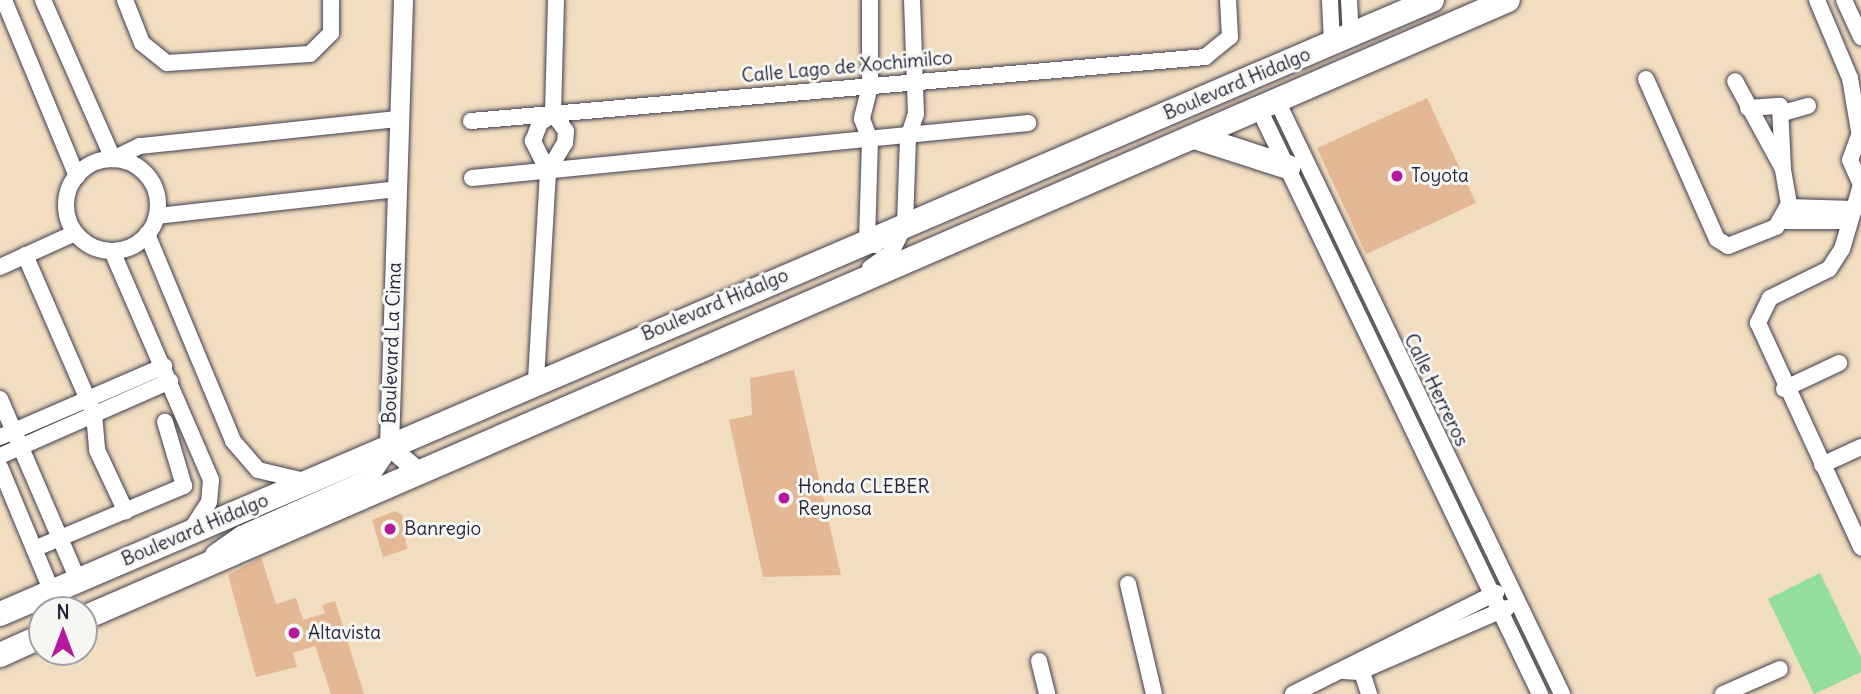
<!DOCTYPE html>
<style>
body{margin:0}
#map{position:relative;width:1861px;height:694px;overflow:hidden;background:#f1ddbf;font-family:Delius,sans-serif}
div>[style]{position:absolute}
.green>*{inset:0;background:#93de9b}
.building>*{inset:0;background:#e4b795}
.roads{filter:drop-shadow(0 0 2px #413e4f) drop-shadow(0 0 2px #413e4f)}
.minor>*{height:16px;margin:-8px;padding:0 8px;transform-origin:8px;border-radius:8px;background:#fff}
.minor>.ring{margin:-8px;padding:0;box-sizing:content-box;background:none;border:16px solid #fff;border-radius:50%}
.tertiary>*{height:19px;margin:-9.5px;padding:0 9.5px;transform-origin:9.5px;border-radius:9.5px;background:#fff}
.primary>*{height:24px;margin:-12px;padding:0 12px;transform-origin:12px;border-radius:12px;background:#fff}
.dots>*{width:19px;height:19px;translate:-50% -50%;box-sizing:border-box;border:4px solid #f6f6f2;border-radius:50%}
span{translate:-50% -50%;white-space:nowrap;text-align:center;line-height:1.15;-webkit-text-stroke:6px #f6f6f2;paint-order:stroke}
.street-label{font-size:19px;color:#22223b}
.poi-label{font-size:19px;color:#22223b}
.left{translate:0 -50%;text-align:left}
.north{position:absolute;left:28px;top:596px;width:70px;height:70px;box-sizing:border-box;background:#f6f6f2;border:2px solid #a1a1a9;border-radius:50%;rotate:0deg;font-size:19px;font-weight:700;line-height:28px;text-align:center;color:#22223b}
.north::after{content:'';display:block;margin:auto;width:24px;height:32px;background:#b5179e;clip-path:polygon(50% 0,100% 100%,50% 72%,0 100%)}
</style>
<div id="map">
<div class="green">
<div style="clip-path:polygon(1820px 573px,1861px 657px,1861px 672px,1814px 694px,1768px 599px)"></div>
</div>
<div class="building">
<div style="clip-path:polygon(1427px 98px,1476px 203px,1366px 254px,1317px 148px)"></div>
<div style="clip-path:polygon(794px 370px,841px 575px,763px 577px,729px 420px,752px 415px,750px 378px)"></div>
<div style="clip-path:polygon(395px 511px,402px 515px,407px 549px,383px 557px,372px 520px)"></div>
<div style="clip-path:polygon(261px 557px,276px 604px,296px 598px,303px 620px,325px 613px,322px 605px,335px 601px,364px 694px,331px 694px,315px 646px,293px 653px,297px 667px,256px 677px,228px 575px)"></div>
</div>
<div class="roads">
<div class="minor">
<div style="left:4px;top:0;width:191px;rotate:67.5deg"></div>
<div style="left:43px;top:0;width:174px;rotate:66.2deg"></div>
<div style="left:113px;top:159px;width:30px;rotate:-26deg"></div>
<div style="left:140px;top:146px;width:260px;rotate:-6deg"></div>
<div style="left:125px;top:0;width:46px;rotate:68.4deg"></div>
<div style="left:142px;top:43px;width:32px;rotate:39deg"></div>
<div style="left:167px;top:63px;width:143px;rotate:-3.6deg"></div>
<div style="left:310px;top:54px;width:30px;rotate:-45deg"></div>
<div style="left:331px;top:33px;width:33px;rotate:-90deg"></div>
<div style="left:870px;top:0;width:86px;rotate:90deg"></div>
<div style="left:870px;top:86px;width:34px;rotate:104deg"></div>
<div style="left:862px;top:119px;width:22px;rotate:69deg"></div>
<div style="left:870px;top:140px;width:101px;rotate:91.7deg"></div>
<div style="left:867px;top:241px;width:9px;rotate:27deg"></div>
<div style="left:1330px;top:0;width:44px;rotate:87.4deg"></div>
<div style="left:1349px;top:0;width:35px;rotate:87deg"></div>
<div style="left:1817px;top:0;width:85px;rotate:67.1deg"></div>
<div style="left:1850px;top:78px;width:54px;rotate:80.4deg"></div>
<div style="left:1844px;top:0;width:41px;rotate:65.3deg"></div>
<div style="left:1646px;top:79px;width:175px;rotate:66.1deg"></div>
<div style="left:1717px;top:239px;width:13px;rotate:32deg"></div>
<div style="left:1728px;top:246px;width:52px;rotate:-21.6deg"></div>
<div style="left:1776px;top:227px;width:26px;rotate:-61deg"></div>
<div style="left:1789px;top:204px;width:36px;rotate:-100deg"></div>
<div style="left:1783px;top:169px;width:100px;rotate:-118.6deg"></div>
<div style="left:1278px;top:103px;width:656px;rotate:64.33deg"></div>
<div style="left:1748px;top:108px;width:32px;rotate:-4deg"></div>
<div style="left:1780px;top:106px;width:63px;rotate:87.3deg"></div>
<div style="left:1260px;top:111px;width:647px;rotate:64.35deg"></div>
<div style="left:1783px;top:113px;width:26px;rotate:-16deg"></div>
<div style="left:553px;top:114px;width:114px;rotate:-88.5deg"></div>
<div style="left:471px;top:121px;width:737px;rotate:-4.98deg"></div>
<div style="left:1205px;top:57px;width:32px;rotate:-39deg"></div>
<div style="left:1230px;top:37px;width:37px;rotate:-93deg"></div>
<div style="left:1861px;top:130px;width:32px;rotate:110deg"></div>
<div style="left:1850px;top:160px;width:27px;rotate:66deg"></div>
<div style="left:1861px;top:185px;width:67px;rotate:106.5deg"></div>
<div style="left:1842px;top:249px;width:24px;rotate:123deg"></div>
<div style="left:1829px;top:269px;width:66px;rotate:153.8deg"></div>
<div style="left:1770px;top:298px;width:28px;rotate:116deg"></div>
<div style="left:1758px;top:323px;width:247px;rotate:65.3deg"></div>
<div class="ring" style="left:66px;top:159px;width:76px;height:76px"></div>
<div style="left:548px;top:171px;width:33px;rotate:-59deg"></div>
<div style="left:565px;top:143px;width:12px;rotate:-85deg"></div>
<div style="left:566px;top:131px;width:21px;rotate:-127deg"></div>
<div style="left:472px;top:178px;width:559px;rotate:-5.65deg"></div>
<div style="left:1788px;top:207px;width:66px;rotate:1.7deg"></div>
<div style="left:157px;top:216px;width:242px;rotate:-6.4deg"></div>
<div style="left:1781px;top:221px;width:69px"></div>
<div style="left:147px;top:234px;width:224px;rotate:67.4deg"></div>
<div style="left:233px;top:441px;width:38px;rotate:49deg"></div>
<div style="left:258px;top:470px;width:48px;rotate:13.2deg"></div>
<div style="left:112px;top:251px;width:249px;rotate:66.6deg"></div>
<div style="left:211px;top:480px;width:22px;rotate:95deg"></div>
<div style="left:209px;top:502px;width:33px;rotate:123deg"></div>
<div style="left:25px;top:255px;width:173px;rotate:66.5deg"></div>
<div style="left:94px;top:414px;width:36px;rotate:85deg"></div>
<div style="left:97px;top:450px;width:68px;rotate:64.9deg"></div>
<div style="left:0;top:267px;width:82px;rotate:-24.4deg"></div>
<div style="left:870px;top:268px;width:26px;rotate:-36deg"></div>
<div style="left:891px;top:253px;width:32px;rotate:-64deg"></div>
<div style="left:905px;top:224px;width:86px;rotate:-88deg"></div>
<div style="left:908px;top:138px;width:25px;rotate:-72deg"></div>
<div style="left:916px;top:114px;width:114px;rotate:-92deg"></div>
<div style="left:536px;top:380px;width:209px;rotate:-86.7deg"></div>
<div style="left:548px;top:171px;width:34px;rotate:-117deg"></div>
<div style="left:533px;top:141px;width:19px;rotate:-69deg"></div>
<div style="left:540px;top:123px;width:16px;rotate:-35deg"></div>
<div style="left:1784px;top:389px;width:61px;rotate:-25.3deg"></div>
<div style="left:0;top:399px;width:197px;rotate:66.7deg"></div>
<div style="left:0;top:437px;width:179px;rotate:-23.4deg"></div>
<div style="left:0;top:456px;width:186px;rotate:-23.8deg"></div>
<div style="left:1822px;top:465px;width:43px;rotate:-24.8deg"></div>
<div style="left:0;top:467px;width:135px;rotate:67.4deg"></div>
<div style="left:34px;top:549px;width:163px;rotate:-22.8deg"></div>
<div style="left:184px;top:486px;width:67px;rotate:-106.5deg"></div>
<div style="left:1128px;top:584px;width:113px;rotate:76.7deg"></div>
<div style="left:1039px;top:661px;width:34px;rotate:76deg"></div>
<div style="left:1359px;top:663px;width:33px;rotate:72deg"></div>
<div style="left:1344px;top:671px;width:15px;rotate:4deg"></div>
<div style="left:1359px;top:672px;width:161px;rotate:-23.4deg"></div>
<div style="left:1293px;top:694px;width:227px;rotate:-26.5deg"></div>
<div style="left:1723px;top:694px;width:62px;rotate:-23.7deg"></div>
</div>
<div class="tertiary">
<div style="left:389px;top:446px;width:40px;rotate:41deg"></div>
<div style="left:214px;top:554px;width:33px;rotate:-35deg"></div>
<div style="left:241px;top:535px;width:138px;rotate:-24deg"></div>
<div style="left:367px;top:479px;width:40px;rotate:-56deg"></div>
<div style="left:389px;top:446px;width:446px;rotate:-88.2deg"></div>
</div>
<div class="primary">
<div style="left:1198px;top:138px;width:95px;rotate:17.9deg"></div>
<div style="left:0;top:614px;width:1558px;rotate:-23.21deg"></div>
<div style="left:84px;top:618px;width:1552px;rotate:-23.46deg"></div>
<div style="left:0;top:655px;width:46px;rotate:-24.3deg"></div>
</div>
</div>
<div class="dots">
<div style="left:1397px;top:176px;background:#b5179e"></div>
<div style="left:784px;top:498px;background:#b5179e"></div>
<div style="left:390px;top:529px;background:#b5179e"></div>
<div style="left:294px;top:633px;background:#b5179e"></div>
</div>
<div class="street-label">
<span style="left:847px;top:67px;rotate:-5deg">Calle Lago de Xochimilco</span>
<span style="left:1237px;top:84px;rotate:-23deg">Boulevard Hidalgo</span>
<span style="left:715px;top:305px;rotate:-23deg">Boulevard Hidalgo</span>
<span style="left:392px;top:343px;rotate:-88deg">Boulevard La Cima</span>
<span style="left:1436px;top:390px;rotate:64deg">Calle Herreros</span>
<span style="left:195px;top:530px;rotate:-23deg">Boulevard Hidalgo</span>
</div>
<div class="poi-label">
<span class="left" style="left:1411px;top:176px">Toyota</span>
<span class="left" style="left:798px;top:498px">Honda CLEBER<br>Reynosa</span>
<span class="left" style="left:404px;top:529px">Banregio</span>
<span class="left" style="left:308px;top:633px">Altavista</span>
</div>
<div class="north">N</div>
</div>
